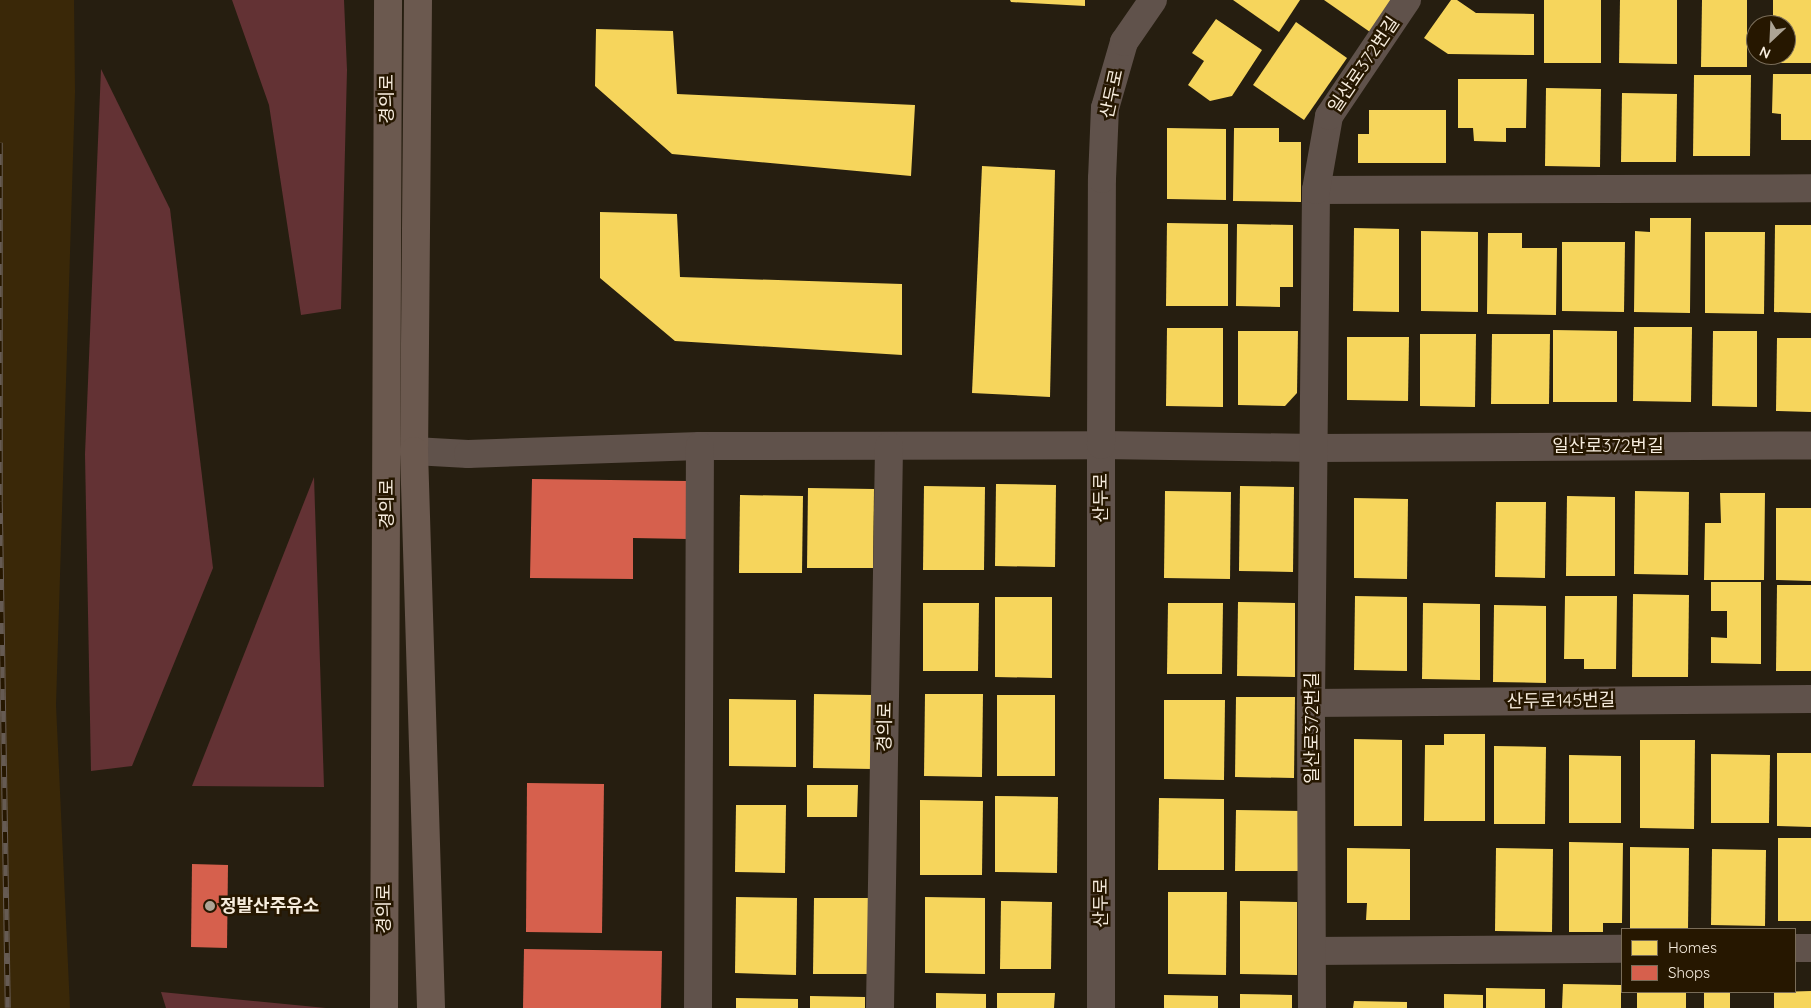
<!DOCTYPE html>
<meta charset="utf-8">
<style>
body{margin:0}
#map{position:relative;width:1811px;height:1008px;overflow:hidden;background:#261e10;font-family:Quicksand,"Noto Sans KR",sans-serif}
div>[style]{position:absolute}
.built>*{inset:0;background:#3a2808}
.forest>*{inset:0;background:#633234}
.homes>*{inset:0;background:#f6d55c}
.shops>*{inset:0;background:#d6604d}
.street>*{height:28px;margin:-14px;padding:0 14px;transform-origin:14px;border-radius:14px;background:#60524b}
.primary>*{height:28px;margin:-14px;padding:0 14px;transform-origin:14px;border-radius:14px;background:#6b594f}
.rail>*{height:5.5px;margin-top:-2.75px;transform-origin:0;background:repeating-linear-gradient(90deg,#261700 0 11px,#665b53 0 22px);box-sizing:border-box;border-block:1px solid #665b53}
.dots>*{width:14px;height:14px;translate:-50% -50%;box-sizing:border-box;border:2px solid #261700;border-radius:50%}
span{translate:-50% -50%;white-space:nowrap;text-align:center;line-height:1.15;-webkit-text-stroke:5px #261700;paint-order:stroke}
.street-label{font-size:18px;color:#f6ecdd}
.poi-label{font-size:18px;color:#f6ecdd;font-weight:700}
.left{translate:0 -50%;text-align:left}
.legend{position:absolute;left:1621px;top:928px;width:175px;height:65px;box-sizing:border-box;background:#261700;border:1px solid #796c58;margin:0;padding:6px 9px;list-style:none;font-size:15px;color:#f6ecdd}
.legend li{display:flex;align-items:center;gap:10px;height:25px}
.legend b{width:25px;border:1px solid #796c58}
.north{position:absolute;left:1746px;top:15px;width:50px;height:50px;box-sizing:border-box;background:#261700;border:1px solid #796c58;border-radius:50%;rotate:205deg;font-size:14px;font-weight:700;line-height:20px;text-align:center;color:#f6ecdd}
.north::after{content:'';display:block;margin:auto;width:18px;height:22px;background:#ada495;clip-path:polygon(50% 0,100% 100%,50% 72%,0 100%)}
</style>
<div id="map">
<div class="built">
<div style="clip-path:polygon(0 0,74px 0,75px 92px,56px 705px,70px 1008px,0 1008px)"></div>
</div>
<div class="forest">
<div style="clip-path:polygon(232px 0,344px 0,347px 70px,341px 309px,301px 315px,269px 105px)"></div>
<div style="clip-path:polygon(101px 69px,170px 209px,213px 568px,132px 766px,91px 771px,85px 454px)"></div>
<div style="clip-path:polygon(314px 477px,324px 787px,192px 786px)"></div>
<div style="clip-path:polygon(161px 992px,326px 1008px,166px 1008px)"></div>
</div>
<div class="homes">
<div style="clip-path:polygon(1010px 0,1085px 0,1085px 6px,1011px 2px)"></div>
<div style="clip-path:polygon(1233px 0,1300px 0,1279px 32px)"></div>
<div style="clip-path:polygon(1324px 0,1392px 0,1370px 32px)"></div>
<div style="clip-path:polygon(1451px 0,1457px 0,1476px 13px,1534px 14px,1534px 55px,1448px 54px,1424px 38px)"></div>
<div style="clip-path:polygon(1544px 0,1601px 0,1601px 63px,1544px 63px)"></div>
<div style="clip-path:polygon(1620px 0,1677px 0,1677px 64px,1619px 63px)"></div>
<div style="clip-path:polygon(1702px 0,1747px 0,1747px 67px,1701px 67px)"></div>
<div style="clip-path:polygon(1773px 0,1811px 0,1811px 63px,1773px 63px,1773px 55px,1786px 55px,1786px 25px,1773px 25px)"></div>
<div style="clip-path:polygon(1216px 19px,1262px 50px,1232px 96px,1210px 101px,1188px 85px,1204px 61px,1192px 53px)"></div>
<div style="clip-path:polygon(1296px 22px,1347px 58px,1304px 120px,1253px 85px)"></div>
<div style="clip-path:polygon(596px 29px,673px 31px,677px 94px,915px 105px,911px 176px,672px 154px,595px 86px)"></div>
<div style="clip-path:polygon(1773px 74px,1811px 74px,1811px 140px,1781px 140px,1781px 114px,1772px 113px)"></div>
<div style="clip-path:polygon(1694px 75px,1751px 75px,1750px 156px,1693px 156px)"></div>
<div style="clip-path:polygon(1458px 79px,1527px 79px,1526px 128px,1506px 128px,1506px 142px,1474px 141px,1473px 128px,1458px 128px)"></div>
<div style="clip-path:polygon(1546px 88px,1601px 89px,1600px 167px,1545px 166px)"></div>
<div style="clip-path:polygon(1622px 93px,1677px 94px,1676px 162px,1621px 162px)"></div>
<div style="clip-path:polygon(1369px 110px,1446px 110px,1446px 163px,1358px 163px,1358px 134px,1369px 134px)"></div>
<div style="clip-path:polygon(1167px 128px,1226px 129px,1226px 200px,1167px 199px)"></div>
<div style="clip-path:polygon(1234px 128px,1279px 128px,1279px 142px,1301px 142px,1301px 202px,1233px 201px)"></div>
<div style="clip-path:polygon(982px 166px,1055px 170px,1050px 397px,972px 393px)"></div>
<div style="clip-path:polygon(600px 212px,677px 214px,680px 277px,902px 284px,902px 355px,675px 341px,600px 278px)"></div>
<div style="clip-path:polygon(1650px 218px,1691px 218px,1690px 313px,1634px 312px,1635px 231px,1650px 232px)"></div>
<div style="clip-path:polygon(1167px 223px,1228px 224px,1228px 306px,1166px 306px)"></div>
<div style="clip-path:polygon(1237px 224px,1293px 225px,1293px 287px,1280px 287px,1280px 307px,1236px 306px)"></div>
<div style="clip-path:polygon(1775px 225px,1811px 225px,1811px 313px,1774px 312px)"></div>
<div style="clip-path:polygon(1354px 228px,1399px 229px,1399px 312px,1353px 311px)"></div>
<div style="clip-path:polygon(1421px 231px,1478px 232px,1478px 312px,1421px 311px)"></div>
<div style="clip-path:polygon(1705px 232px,1765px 232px,1764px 314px,1705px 313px)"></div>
<div style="clip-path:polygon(1488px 233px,1522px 233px,1522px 248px,1557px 248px,1556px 315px,1487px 314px)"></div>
<div style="clip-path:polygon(1562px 242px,1625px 242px,1624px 312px,1562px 311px)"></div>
<div style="clip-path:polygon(1634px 327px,1692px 327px,1691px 402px,1633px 401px)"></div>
<div style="clip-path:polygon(1167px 328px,1223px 328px,1223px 407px,1166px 406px)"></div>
<div style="clip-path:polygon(1553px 330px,1617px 331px,1617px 402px,1553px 402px)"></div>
<div style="clip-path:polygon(1238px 331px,1298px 331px,1297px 393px,1285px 406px,1238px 405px)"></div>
<div style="clip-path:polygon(1713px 331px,1757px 331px,1757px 407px,1712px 406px)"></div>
<div style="clip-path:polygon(1420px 334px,1476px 334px,1475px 407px,1420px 406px)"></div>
<div style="clip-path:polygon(1492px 334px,1550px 334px,1549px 404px,1491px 404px)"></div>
<div style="clip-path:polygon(1347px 337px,1409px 337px,1408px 401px,1347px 400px)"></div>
<div style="clip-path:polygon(1777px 338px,1811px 338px,1811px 412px,1776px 411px)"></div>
<div style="clip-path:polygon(996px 484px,1056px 485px,1055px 567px,995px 566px)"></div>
<div style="clip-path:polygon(924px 486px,985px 487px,984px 570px,923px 570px)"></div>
<div style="clip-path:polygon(1240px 486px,1294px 487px,1293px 572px,1239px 571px)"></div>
<div style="clip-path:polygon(808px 488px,874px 489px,873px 568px,807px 568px)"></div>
<div style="clip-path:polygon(1165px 491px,1231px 492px,1230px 579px,1164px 578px)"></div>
<div style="clip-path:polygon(1635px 491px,1689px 492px,1688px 575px,1634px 574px)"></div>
<div style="clip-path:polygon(1720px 493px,1765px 493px,1764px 580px,1704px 580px,1705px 523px,1721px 523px)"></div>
<div style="clip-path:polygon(740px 495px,803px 496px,802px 573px,739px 573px)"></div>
<div style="clip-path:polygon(1567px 496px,1615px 497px,1615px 576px,1566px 576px)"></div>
<div style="clip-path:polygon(1354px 498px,1408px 499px,1407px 579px,1354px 578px)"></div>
<div style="clip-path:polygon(1496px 502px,1546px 502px,1545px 578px,1495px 577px)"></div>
<div style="clip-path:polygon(1776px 508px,1811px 508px,1811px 581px,1776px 580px)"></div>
<div style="clip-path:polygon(1711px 582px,1761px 582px,1761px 664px,1711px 663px,1711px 637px,1727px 638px,1727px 611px,1711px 611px)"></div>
<div style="clip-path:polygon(1777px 585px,1811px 585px,1811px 671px,1776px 671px)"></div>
<div style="clip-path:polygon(1633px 594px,1689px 595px,1688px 677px,1632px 677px)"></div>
<div style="clip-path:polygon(1355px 596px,1407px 597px,1407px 671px,1354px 670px)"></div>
<div style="clip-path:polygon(1565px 596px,1617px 596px,1616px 669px,1584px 669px,1584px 659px,1564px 659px)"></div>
<div style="clip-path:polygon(995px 597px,1052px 597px,1052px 678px,995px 677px)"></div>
<div style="clip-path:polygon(1238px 602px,1295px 603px,1295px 677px,1237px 676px)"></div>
<div style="clip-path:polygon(923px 603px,979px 603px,978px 671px,923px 671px)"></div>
<div style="clip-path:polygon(1168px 603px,1223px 603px,1222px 674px,1167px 674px)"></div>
<div style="clip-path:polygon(1423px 603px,1480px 604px,1480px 680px,1422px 679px)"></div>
<div style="clip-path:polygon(1494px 605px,1546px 606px,1546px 683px,1493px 682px)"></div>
<div style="clip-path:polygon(814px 694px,873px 695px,872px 769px,813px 768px)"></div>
<div style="clip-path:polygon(925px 694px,983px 694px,982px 777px,924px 776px)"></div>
<div style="clip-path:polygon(997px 695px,1055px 695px,1055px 776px,997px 776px)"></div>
<div style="clip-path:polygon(1236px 697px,1295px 697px,1294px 778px,1235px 777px)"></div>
<div style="clip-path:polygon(729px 699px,796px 700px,796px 767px,729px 766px)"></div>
<div style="clip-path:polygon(1164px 700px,1225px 700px,1224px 780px,1164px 779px)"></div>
<div style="clip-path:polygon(1444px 734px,1485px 734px,1485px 821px,1424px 821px,1425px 745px,1444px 745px)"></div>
<div style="clip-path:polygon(1354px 739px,1402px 740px,1402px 826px,1354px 826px)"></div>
<div style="clip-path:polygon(1640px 740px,1695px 740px,1694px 829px,1640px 828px)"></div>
<div style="clip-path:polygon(1494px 746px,1546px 747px,1545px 824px,1494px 824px)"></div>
<div style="clip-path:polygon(1777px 753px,1811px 753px,1811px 827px,1777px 826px)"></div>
<div style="clip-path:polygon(1711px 754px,1770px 755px,1769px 823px,1711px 823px)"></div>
<div style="clip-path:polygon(1569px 755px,1621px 756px,1621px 823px,1569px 823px)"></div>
<div style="clip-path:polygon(807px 785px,858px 785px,857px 817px,807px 817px)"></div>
<div style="clip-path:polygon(995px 796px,1058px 797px,1057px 873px,995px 872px)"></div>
<div style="clip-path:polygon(1159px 798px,1224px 799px,1224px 870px,1158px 870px)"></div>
<div style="clip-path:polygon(920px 800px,983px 801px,982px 875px,920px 875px)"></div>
<div style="clip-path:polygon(736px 805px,786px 805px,785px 873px,735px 872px)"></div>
<div style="clip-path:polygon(1236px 810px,1302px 811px,1302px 871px,1235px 871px)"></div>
<div style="clip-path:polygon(1778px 838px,1811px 838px,1811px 921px,1778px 921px)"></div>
<div style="clip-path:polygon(1569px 842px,1623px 843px,1622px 923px,1603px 923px,1603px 932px,1569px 932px)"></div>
<div style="clip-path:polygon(1630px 847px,1689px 848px,1688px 929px,1630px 929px)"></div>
<div style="clip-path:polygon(1347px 848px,1410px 849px,1410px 920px,1366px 920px,1367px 903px,1347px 903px)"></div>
<div style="clip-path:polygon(1496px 848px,1553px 849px,1552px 932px,1495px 931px)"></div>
<div style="clip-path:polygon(1712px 849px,1766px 850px,1765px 926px,1711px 925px)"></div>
<div style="clip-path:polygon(1168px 892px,1227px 892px,1226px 975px,1168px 974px)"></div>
<div style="clip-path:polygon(736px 897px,797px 898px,796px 975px,735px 973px)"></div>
<div style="clip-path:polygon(925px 897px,985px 898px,985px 974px,925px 973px)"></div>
<div style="clip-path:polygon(814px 898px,869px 898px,869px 974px,813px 974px)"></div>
<div style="clip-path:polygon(1001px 901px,1052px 902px,1051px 969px,1000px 969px)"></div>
<div style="clip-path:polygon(1240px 901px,1297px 902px,1297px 975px,1240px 974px)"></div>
<div style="clip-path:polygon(1563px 984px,1621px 985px,1621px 1008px,1562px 1008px)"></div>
<div style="clip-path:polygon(1486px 988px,1545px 989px,1545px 1008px,1486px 1008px)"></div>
<div style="clip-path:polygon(1811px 991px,1811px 1008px,1774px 1008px,1774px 992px)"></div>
<div style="clip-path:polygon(1637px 992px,1686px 992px,1686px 1008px,1637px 1008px)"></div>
<div style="clip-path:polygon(1704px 992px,1730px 992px,1730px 1008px,1704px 1008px)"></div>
<div style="clip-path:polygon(936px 993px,986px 994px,986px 1008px,936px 1008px)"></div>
<div style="clip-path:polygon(997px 993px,1055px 993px,1054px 1008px,997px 1008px)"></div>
<div style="clip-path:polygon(1240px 994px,1292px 995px,1292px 1008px,1240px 1008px)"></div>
<div style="clip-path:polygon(1444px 994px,1483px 995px,1483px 1008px,1444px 1008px)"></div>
<div style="clip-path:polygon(1164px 995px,1218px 996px,1218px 1008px,1164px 1008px)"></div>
<div style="clip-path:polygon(810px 996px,865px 997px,865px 1008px,810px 1008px)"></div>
<div style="clip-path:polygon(736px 998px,798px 999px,798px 1008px,736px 1008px)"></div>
<div style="clip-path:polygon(1354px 1001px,1407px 1002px,1407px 1008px,1353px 1008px)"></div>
</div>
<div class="shops">
<div style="clip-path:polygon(532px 479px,688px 481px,688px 539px,633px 538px,633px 579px,530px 578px)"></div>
<div style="clip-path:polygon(527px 783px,604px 784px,602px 933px,526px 932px)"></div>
<div style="clip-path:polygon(192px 864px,228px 865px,227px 948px,191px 947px)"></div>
<div style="clip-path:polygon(524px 949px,662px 951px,661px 1008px,523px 1008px)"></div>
</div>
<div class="street">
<div style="left:1316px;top:190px;width:495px;rotate:-0.2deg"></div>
<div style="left:414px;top:451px;width:54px;rotate:3.2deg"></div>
<div style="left:468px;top:454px;width:232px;rotate:-2deg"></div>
<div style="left:700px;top:446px;width:401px;rotate:-0.1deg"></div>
<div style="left:1101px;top:445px;width:214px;rotate:0.8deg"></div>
<div style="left:1315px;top:448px;width:496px;rotate:-0.3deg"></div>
<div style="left:1311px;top:703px;width:500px;rotate:-0.46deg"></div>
<div style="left:1795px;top:948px;width:16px"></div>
<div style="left:1312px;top:951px;width:310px;rotate:-0.4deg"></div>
<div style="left:698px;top:1008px;width:562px;rotate:-89.8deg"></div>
<div style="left:880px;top:1008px;width:562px;rotate:-89.08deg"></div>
<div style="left:1101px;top:1008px;width:563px;rotate:-90deg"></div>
<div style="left:1101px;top:445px;width:266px;rotate:-89.8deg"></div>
<div style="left:1102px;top:179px;width:71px;rotate:-87.6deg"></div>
<div style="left:1105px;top:108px;width:69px;rotate:-73.9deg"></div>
<div style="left:1124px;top:42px;width:51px;rotate:-55.4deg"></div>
<div style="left:1312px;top:1008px;width:305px;rotate:-90.2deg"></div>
<div style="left:1311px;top:703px;width:513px;rotate:-89.44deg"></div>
<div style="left:1316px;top:190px;width:75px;rotate:-80deg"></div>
<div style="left:1329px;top:116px;width:140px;rotate:-56.1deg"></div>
</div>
<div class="primary">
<div style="left:418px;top:0;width:451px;rotate:90.5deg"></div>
<div style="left:414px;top:451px;width:557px;rotate:88.25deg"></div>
<div style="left:384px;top:1008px;width:1008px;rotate:-89.77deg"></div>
</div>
<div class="rail">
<div style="left:0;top:143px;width:359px;rotate:90deg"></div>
<div style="left:0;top:502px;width:506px;rotate:89.09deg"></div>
</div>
<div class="dots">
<div style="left:210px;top:906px;background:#ada495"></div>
</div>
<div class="street-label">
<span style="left:1364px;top:65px;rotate:-56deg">일산로372번길</span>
<span style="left:1112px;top:94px;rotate:-78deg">산두로</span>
<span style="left:387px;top:99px;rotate:-90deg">경의로</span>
<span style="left:1608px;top:446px">일산로372번길</span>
<span style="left:1101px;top:498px;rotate:-90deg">산두로</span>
<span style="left:387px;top:504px;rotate:-90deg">경의로</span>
<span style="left:1561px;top:701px;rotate:-1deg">산두로145번길</span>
<span style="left:885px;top:727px;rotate:-89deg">경의로</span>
<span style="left:1312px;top:728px;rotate:-90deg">일산로372번길</span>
<span style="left:1101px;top:903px;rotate:-90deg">산두로</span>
<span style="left:384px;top:909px;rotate:-90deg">경의로</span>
</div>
<div class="poi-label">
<span class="left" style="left:220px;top:906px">정발산주유소</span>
</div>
<ul class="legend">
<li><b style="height:14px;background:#f6d55c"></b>Homes</li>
<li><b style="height:14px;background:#d6604d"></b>Shops</li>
</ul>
<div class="north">N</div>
</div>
